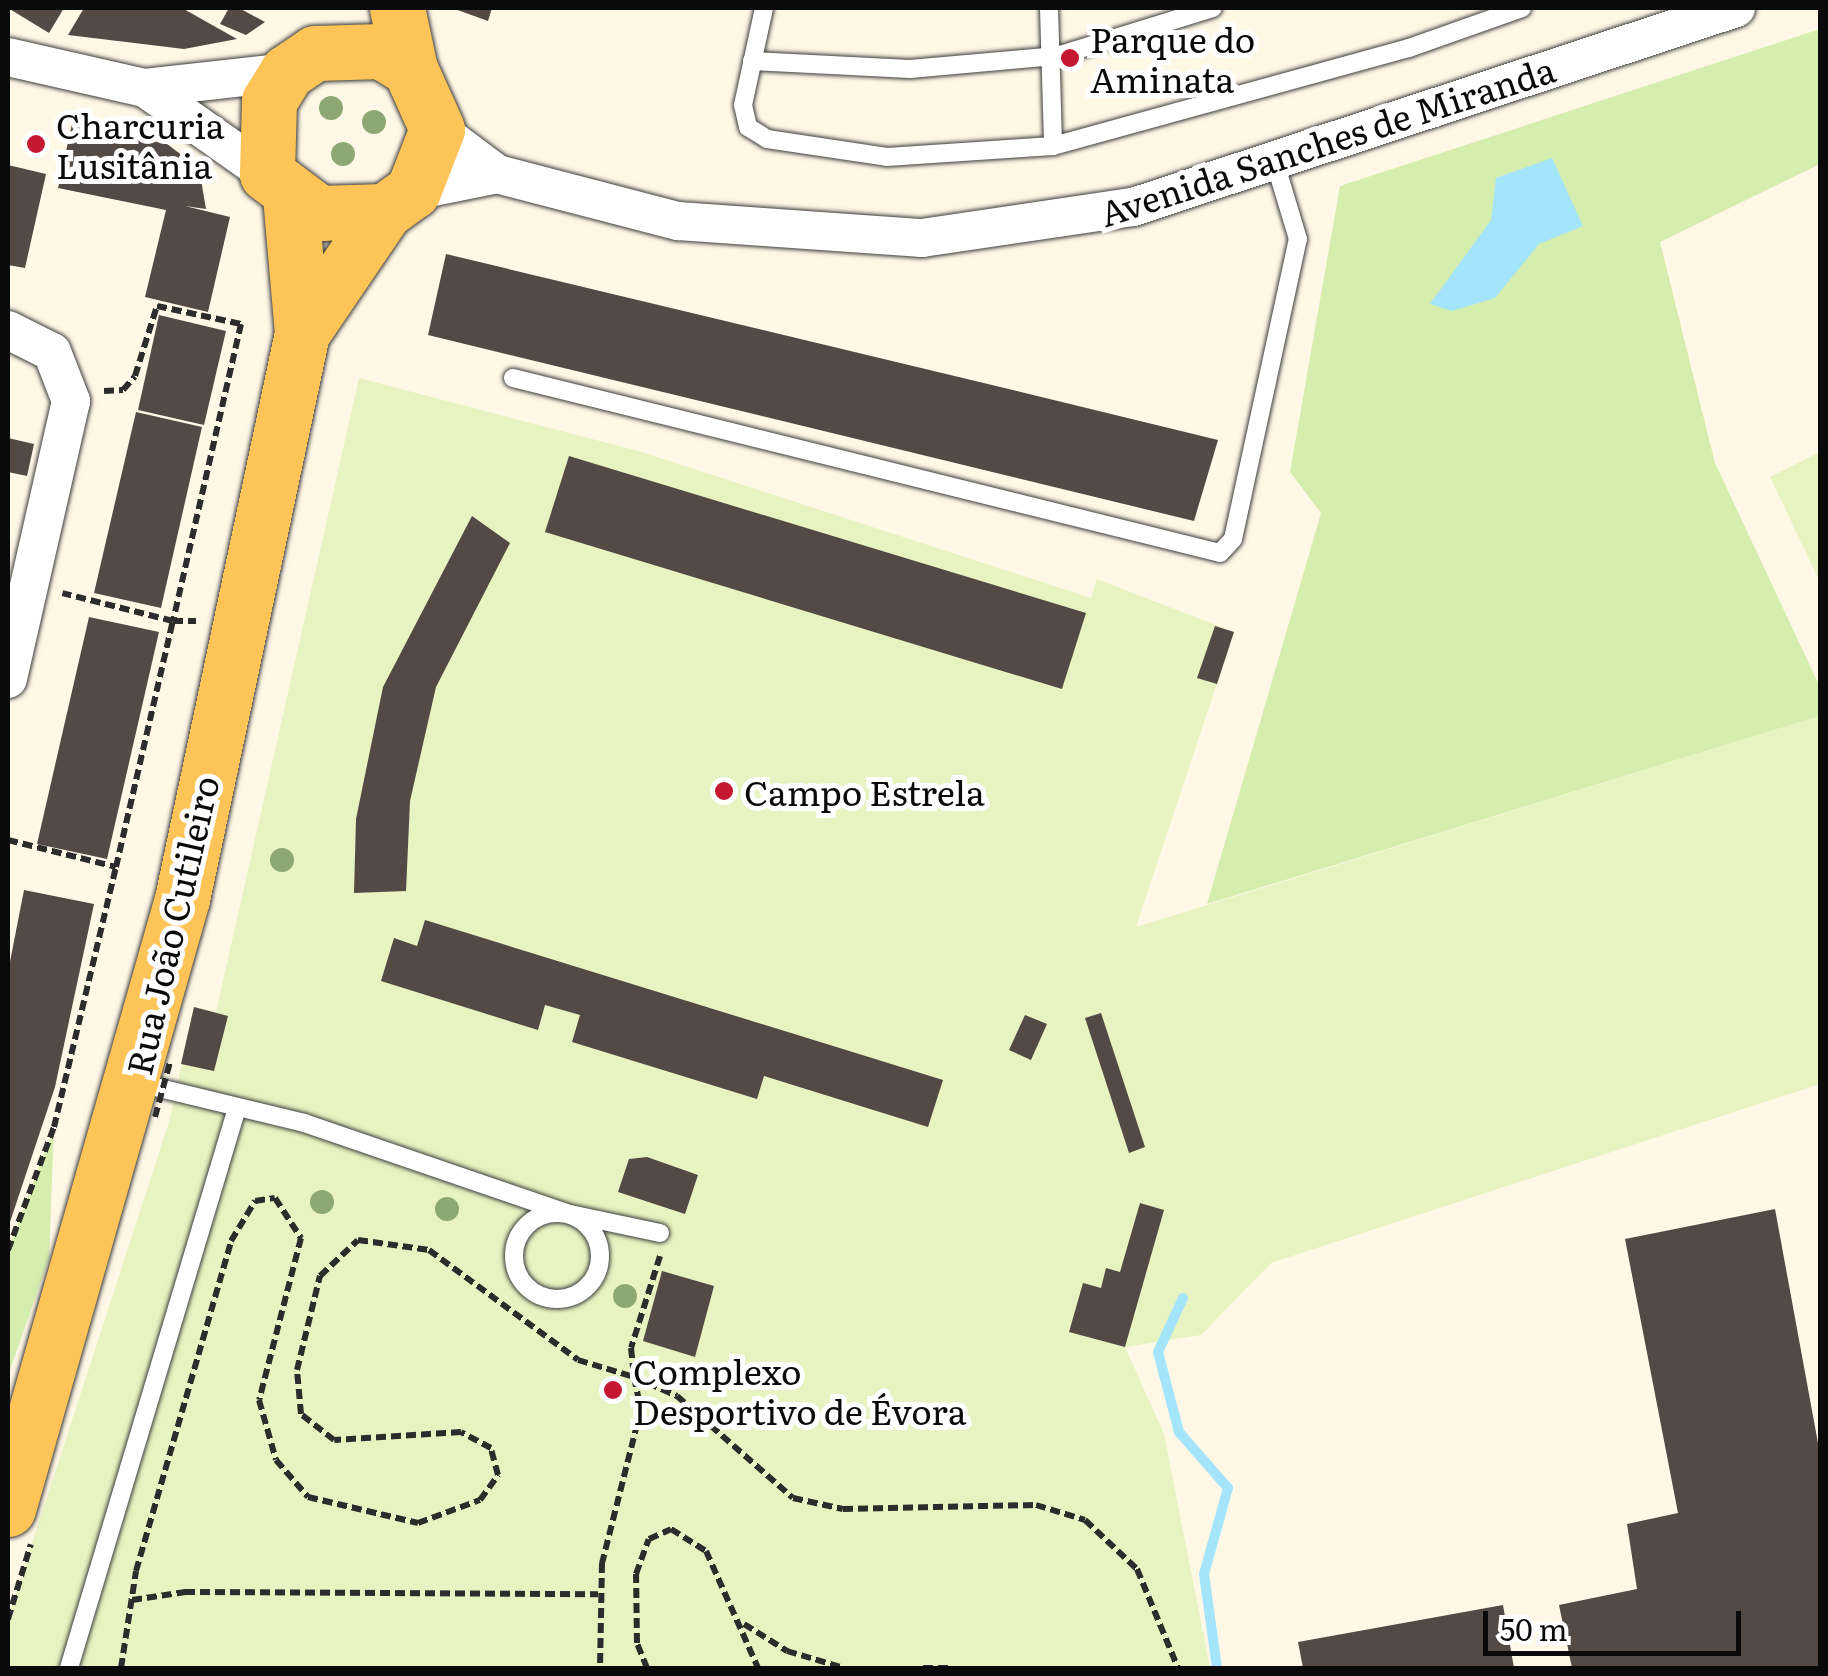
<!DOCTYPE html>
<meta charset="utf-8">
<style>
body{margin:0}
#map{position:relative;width:1828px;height:1676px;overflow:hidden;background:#fff8e7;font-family:Literata,serif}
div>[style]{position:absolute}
.green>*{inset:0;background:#d5edad}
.pitch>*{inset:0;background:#e7f3c0}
.water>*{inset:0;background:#a5e5fc}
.stream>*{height:10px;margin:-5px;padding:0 5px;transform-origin:5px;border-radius:5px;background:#a5e5fc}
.building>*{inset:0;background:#534945}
.path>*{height:6px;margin-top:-3px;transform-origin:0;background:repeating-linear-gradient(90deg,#2c2c2c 0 10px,transparent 0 15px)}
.roads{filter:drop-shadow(0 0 2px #3d3d3d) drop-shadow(0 0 2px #3d3d3d)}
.lane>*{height:18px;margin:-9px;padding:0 9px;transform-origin:9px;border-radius:9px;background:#fff}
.lane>.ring{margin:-9px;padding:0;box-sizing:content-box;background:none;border:18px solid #fff;border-radius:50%}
.street>*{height:38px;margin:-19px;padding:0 19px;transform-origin:19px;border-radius:19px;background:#fff}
.primary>*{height:55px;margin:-27.5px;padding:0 27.5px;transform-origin:27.5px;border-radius:27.5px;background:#ffc457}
.path-bridge>*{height:6px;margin-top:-3px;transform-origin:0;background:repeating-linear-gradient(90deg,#2c2c2c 0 10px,transparent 0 15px)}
.trees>*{width:24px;height:24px;margin:-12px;border-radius:50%;background:#8da874}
.dots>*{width:28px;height:28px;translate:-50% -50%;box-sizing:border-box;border:5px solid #fff;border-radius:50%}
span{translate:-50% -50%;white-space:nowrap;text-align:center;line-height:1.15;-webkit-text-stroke:10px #fff;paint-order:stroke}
.poi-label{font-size:35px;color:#0a0a0a}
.left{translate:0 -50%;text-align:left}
.street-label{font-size:35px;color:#0a0a0a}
.frame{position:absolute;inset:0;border:10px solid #0a0a0a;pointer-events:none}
.scale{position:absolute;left:1483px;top:1611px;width:258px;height:45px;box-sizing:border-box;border:5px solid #0a0a0a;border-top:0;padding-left:12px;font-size:30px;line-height:35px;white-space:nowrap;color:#0a0a0a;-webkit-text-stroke:8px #fff;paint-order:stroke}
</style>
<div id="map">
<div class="green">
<div style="clip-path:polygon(1820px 29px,1820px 164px,1660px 242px,1715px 463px,1820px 687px,1820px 716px,1207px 904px,1321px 513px,1290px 472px,1340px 186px)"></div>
<div style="clip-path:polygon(54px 1127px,49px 1258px,8px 1376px,8px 1250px)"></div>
</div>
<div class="pitch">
<div style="clip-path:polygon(359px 378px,642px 452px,1091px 598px,1097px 579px,1234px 632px,1136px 927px,1820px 716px,1820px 1084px,1271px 1263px,1201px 1335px,1125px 1347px,1164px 1434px,1210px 1668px,8px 1668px,8px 1617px,170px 1119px,194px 1007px,216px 1012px)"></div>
<div style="clip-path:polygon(1820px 452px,1820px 582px,1770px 477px)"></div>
</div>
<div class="water">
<div style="clip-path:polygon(1552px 158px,1583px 226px,1539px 244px,1495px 298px,1452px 311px,1430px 304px,1491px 220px,1496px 178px)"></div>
</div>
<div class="stream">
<div style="left:1183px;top:1298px;width:60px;rotate:114.8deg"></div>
<div style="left:1158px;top:1352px;width:83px;rotate:75.3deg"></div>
<div style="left:1179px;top:1432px;width:74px;rotate:48.8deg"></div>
<div style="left:1228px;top:1488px;width:89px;rotate:105.6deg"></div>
<div style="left:1204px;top:1574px;width:95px;rotate:82.1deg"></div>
</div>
<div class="building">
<div style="clip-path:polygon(8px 8px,64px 8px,49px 33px)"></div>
<div style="clip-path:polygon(84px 8px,182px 8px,237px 39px,184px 49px,68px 35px)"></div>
<div style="clip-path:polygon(229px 8px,239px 8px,265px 22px,246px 35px,220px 24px)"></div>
<div style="clip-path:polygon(452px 8px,492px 8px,488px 21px)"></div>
<div style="clip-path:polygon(72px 124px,167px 144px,199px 168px,206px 209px,185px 206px,230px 217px,208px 312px,145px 297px,166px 210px,58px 188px)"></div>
<div style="clip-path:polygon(8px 165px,46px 174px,25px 268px,8px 265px)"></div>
<div style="clip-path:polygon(446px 254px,1025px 393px,1218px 440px,1194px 521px,428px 335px)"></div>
<div style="clip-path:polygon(159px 315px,226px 331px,204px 425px,138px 410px)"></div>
<div style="clip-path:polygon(136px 412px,202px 427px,161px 608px,94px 593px)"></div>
<div style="clip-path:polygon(8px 438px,34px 444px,27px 476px,8px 472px)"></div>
<div style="clip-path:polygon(569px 456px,1086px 613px,1062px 689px,545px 532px)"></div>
<div style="clip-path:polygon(472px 516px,510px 543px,436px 687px,410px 801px,406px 891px,354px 893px,356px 819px,383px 687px)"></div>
<div style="clip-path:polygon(89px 617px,159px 632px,107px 859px,37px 844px)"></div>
<div style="clip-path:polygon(1215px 626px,1234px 632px,1217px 684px,1197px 678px)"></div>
<div style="clip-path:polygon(24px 890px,94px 904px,55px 1087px,8px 1228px,8px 972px)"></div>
<div style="clip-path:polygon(425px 920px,943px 1080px,928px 1127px,764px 1076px,757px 1099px,572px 1042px,580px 1015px,545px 1005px,538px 1030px,381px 981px,394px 938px,417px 946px)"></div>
<div style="clip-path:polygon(194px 1007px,228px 1016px,214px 1071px,181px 1064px)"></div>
<div style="clip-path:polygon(1101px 1013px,1145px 1147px,1129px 1153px,1085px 1018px)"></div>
<div style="clip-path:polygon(1025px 1015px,1047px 1024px,1031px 1060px,1009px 1050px)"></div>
<div style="clip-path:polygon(647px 1157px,698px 1175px,685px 1214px,618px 1192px,629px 1159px)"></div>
<div style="clip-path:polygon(1140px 1203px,1164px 1210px,1125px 1347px,1069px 1332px,1083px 1283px,1101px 1288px,1106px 1268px,1120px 1272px)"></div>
<div style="clip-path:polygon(1775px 1209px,1820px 1454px,1820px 1668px,1572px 1668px,1559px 1605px,1637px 1589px,1627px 1524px,1678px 1513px,1625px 1239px)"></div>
<div style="clip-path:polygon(662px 1271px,714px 1286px,695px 1357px,643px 1341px)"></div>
<div style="clip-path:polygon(1503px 1605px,1514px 1668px,1303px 1668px,1298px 1642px)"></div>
</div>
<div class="path">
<div style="left:104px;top:391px;width:19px;rotate:-3deg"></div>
<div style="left:123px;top:390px;width:18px;rotate:-49deg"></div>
<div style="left:135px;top:376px;width:73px;rotate:-72.6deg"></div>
<div style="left:157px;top:306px;width:86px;rotate:12.1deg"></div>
<div style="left:241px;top:324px;width:305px;rotate:102.9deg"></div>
<div style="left:173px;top:621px;width:23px"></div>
<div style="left:8px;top:840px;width:111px;rotate:14deg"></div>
<div style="left:116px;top:867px;width:253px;rotate:-77deg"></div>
<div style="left:173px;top:621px;width:114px;rotate:-165.8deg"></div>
<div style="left:8px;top:1250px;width:131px;rotate:-69.5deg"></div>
<div style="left:54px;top:1127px;width:267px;rotate:-76.6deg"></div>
<div style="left:660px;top:1256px;width:96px;rotate:107.5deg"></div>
<div style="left:631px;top:1348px;width:29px;rotate:84deg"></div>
<div style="left:634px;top:1377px;width:47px;rotate:23.8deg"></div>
<div style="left:677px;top:1396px;width:154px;rotate:41.3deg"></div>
<div style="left:793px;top:1498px;width:51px;rotate:12.4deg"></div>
<div style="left:843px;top:1509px;width:193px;rotate:-1.2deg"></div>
<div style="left:1036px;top:1505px;width:51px;rotate:17deg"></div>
<div style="left:1085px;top:1520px;width:71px;rotate:43.3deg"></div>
<div style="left:1137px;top:1569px;width:107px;rotate:67.5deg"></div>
<div style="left:132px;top:1600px;width:54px;rotate:-8.6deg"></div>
<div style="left:185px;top:1592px;width:413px;rotate:0.3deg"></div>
<div style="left:8px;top:1619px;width:78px;rotate:-73deg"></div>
<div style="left:744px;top:1624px;width:51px;rotate:32.1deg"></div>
<div style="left:787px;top:1651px;width:59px;rotate:16.6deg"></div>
<div style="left:121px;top:1668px;width:98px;rotate:-81.2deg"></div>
<div style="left:136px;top:1571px;width:343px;rotate:-73.9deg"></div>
<div style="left:231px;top:1241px;width:47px;rotate:-59deg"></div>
<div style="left:255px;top:1201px;width:20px;rotate:-9deg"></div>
<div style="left:275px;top:1198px;width:48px;rotate:57deg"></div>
<div style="left:301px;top:1238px;width:167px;rotate:104.5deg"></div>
<div style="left:259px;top:1400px;width:62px;rotate:74.2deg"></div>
<div style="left:276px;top:1460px;width:49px;rotate:49.1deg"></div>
<div style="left:308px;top:1497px;width:113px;rotate:13.3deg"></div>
<div style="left:418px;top:1523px;width:66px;rotate:-20.4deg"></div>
<div style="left:480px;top:1500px;width:31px;rotate:-54deg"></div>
<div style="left:498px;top:1475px;width:28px;rotate:-105deg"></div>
<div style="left:491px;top:1448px;width:34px;rotate:-152deg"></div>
<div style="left:461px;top:1432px;width:127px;rotate:176.4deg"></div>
<div style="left:334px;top:1440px;width:42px;rotate:-141.8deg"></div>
<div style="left:301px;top:1414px;width:44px;rotate:-95.2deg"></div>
<div style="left:297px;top:1370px;width:97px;rotate:-76.3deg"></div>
<div style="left:320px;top:1276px;width:52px;rotate:-43.5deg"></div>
<div style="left:358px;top:1240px;width:72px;rotate:8deg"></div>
<div style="left:429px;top:1250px;width:185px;rotate:36.4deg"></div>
<div style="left:578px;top:1360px;width:59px;rotate:16.9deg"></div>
<div style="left:634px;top:1377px;width:33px;rotate:78deg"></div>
<div style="left:641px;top:1409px;width:159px;rotate:104.2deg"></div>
<div style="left:602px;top:1563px;width:105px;rotate:91.1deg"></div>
<div style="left:647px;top:1668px;width:27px;rotate:-112deg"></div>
<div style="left:637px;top:1643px;width:69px;rotate:-90.8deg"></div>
<div style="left:636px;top:1574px;width:37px;rotate:-70deg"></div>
<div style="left:649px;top:1539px;width:24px;rotate:-24deg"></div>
<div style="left:671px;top:1529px;width:41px;rotate:32.2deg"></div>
<div style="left:706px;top:1551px;width:128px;rotate:66deg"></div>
<div style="left:923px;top:1668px;width:25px"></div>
</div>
<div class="roads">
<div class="lane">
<div style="left:764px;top:8px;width:99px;rotate:102.2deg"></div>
<div style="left:743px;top:105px;width:23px;rotate:77deg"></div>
<div style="left:748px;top:127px;width:22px;rotate:32deg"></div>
<div style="left:767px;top:139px;width:121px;rotate:8.5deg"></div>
<div style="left:887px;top:157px;width:166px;rotate:-3.8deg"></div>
<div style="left:1053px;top:146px;width:369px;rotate:-15.4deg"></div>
<div style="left:1409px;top:48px;width:120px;rotate:-19.5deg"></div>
<div style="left:1049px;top:8px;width:138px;rotate:88.3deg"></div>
<div style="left:752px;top:61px;width:158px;rotate:2.9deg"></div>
<div style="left:910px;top:69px;width:148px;rotate:-5.1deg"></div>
<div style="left:1057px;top:56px;width:163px;rotate:-17.1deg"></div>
<div style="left:513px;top:378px;width:728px;rotate:13.9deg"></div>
<div style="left:1220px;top:553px;width:19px;rotate:-47deg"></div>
<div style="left:1233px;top:539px;width:307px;rotate:-77.8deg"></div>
<div style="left:1298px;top:239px;width:79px;rotate:-106.8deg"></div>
<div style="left:135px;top:1082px;width:174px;rotate:13.6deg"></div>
<div style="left:304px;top:1123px;width:281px;rotate:18.9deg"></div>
<div style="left:570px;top:1214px;width:92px;rotate:11.9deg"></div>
<div class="ring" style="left:514px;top:1213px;width:68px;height:68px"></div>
<div style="left:69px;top:1668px;width:585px;rotate:-73.3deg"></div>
</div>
<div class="street">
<div style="left:8px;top:57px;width:140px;rotate:12.8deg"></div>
<div style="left:145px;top:88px;width:143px;rotate:-6.4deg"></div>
<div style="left:145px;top:88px;width:149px;rotate:35.2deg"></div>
<div style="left:437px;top:129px;width:75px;rotate:36.9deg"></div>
<div style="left:497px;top:174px;width:187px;rotate:14.6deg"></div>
<div style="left:678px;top:221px;width:245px;rotate:4deg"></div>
<div style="left:922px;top:238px;width:213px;rotate:-8.4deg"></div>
<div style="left:1133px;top:207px;width:635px;rotate:-18.26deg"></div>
<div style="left:413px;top:191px;width:86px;rotate:-11.4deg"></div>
<div style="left:8px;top:330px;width:49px;rotate:26.6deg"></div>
<div style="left:52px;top:352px;width:53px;rotate:68.8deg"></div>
<div style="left:71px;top:401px;width:285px;rotate:102.8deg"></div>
</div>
<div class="primary">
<div style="left:397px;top:8px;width:62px;rotate:78deg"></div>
<div style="left:302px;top:333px;width:148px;rotate:-55.8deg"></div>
<div style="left:385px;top:211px;width:34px;rotate:-36deg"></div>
<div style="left:413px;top:191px;width:66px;rotate:-68.8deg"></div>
<div style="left:437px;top:129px;width:66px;rotate:-114.2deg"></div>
<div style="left:410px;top:69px;width:34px;rotate:-148deg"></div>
<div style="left:381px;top:51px;width:66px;rotate:178.3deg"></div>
<div style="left:315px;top:53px;width:34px;rotate:146deg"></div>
<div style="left:287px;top:72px;width:34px;rotate:122deg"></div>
<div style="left:269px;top:101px;width:73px;rotate:91.6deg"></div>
<div style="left:267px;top:174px;width:65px;rotate:36.9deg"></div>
<div style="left:319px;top:213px;width:66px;rotate:-1.7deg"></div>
<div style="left:8px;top:1509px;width:634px;rotate:-74.08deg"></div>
<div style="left:182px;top:899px;width:579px;rotate:-78.03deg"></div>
<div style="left:302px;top:333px;width:139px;rotate:-95deg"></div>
</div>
</div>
<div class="path-bridge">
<div style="left:155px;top:1117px;width:57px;rotate:-74.7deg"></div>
</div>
<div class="trees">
<div style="left:331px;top:108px"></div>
<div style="left:374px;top:122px"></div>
<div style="left:343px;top:154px"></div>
<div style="left:282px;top:860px"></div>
<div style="left:322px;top:1202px"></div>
<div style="left:447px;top:1209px"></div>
<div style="left:625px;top:1296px"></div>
</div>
<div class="dots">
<div style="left:1070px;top:58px;background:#c51632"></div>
<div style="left:36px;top:144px;background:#c51632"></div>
<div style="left:724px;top:791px;background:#c51632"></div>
<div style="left:613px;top:1390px;background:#c51632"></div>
</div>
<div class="poi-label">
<span class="left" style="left:1090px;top:58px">Parque do<br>Aminata</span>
<span class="left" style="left:56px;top:144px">Charcuria<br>Lusitânia</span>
<span class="left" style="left:744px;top:791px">Campo Estrela</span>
<span class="left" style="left:633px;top:1390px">Complexo<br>Desportivo de Évora</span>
</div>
<div class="street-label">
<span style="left:1327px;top:140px;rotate:-18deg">Avenida Sanches de Miranda</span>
<span style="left:171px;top:925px;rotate:-77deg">Rua João Cutileiro</span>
</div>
<div class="frame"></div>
<div class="scale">50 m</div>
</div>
